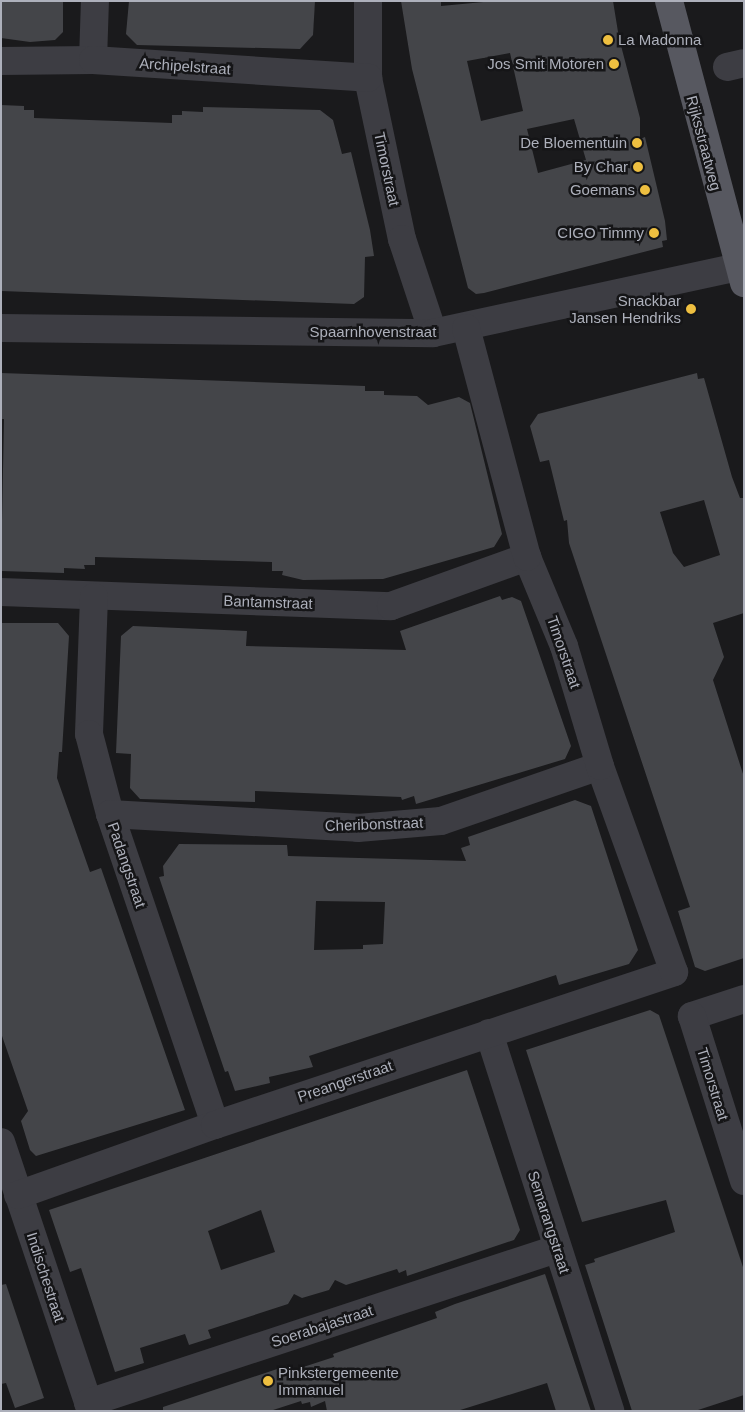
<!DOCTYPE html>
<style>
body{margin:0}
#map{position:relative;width:745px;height:1412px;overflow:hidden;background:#1a1a1c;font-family:Helvetica,sans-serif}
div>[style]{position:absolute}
.building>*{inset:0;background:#444549}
.minor>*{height:28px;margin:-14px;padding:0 14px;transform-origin:14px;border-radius:14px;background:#3d3d43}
.major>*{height:28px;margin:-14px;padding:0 14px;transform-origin:14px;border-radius:14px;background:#575860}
.dots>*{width:14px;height:14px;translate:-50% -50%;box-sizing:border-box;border:2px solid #151517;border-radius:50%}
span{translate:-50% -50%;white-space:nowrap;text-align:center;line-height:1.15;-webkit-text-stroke:5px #151517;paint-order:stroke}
.poi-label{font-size:15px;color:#adb0bb}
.left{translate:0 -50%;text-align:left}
.right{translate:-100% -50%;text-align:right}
.street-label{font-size:15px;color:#adb0bb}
.frame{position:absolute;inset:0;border:2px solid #adb0bb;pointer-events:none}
</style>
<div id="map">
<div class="building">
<div style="clip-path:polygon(1px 1px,63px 1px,63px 32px,55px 40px,30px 42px,1px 38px)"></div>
<div style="clip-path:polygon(129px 1px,315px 1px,313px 35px,300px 49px,137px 45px,126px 34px)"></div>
<div style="clip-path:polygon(evenodd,401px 1px,441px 1px,441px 6px,494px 1px,613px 1px,619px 38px,640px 118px,640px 139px,645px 137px,665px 221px,667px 240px,662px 241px,663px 247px,484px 293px,476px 294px,468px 288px,412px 69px,401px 1px,510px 53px,523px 111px,481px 121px,467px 61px,510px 53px,401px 1px,574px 119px,586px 160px,538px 173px,527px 129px,574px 119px)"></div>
<div style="clip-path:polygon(1px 105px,24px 106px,24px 110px,34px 110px,34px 118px,172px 123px,172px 115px,182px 115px,182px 111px,203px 112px,203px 107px,320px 110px,333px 120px,342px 154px,351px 152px,370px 230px,374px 256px,365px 257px,364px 297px,354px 304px,1px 291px)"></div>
<div style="clip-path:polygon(1px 373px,365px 386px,365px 391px,384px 391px,384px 395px,417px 396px,428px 405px,459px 397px,470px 403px,502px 534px,494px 547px,383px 579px,303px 580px,282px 575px,283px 571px,272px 571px,272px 562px,95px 557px,95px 565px,84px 565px,85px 569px,64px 568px,64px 573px,1px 571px,4px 419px,1px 419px)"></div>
<div style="clip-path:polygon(evenodd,697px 373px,698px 379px,704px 378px,732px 477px,740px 498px,744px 498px,744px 613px,713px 623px,724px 657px,713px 680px,744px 777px,744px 958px,705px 971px,695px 967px,678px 911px,690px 907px,569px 543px,567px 520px,564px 521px,549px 460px,540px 462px,530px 426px,538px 414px,697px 373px,704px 500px,720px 555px,684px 567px,673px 553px,660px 512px,704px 500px)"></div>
<div style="clip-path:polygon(500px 596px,502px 600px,512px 597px,521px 601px,571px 746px,565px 759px,416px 804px,414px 796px,402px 800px,401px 797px,255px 791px,255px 802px,140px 799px,130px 788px,131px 754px,116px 753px,121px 636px,133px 626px,247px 631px,246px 646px,406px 650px,400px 631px)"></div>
<div style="clip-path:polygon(1px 623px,58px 623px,69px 636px,62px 752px,59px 752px,57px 778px,90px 872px,101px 868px,185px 1110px,36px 1156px,30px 1150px,21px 1121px,28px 1111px,1px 1033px)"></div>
<div style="clip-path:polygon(evenodd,575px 800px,591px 806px,638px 950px,629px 964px,559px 985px,556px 975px,309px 1056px,313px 1067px,269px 1077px,270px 1083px,235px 1091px,228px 1071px,225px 1072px,159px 877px,164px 876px,163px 866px,179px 844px,287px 845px,288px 856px,466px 861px,461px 848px,470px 845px,468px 837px,575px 800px,316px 901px,385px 902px,383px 944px,363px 945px,363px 949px,314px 950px,316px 901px)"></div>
<div style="clip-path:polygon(650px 1010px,659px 1015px,744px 1270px,744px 1395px,695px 1411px,632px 1411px,585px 1265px,595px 1262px,594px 1259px,675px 1232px,666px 1200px,582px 1222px,526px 1050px)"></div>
<div style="clip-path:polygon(evenodd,467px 1070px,520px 1230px,514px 1240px,407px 1276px,406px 1270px,399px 1273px,397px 1269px,346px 1285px,335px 1280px,329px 1290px,302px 1298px,294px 1294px,288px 1304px,208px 1330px,211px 1338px,189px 1345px,185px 1334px,140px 1348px,144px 1363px,115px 1372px,81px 1268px,70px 1272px,49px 1210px,467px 1070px,261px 1210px,275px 1252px,221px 1270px,208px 1231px,261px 1210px)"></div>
<div style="clip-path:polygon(545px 1274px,591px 1411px,556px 1411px,547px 1383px,457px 1411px,327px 1411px,325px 1401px,311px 1407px,310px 1402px,302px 1404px,301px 1401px,270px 1411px,163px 1411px,163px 1407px,289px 1365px,291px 1371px,334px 1357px,333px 1354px,437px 1318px,435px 1312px,455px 1304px)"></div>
<div style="clip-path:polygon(6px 1284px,44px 1398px,15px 1408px,6px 1383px,1px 1384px,1px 1285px)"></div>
</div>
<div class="minor">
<div style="left:368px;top:1px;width:77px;rotate:90deg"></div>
<div style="left:368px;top:78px;width:165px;rotate:78.1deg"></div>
<div style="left:402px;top:239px;width:99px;rotate:71.7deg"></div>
<div style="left:93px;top:60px;width:59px;rotate:-88.1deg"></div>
<div style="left:1px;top:61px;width:92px;rotate:-0.6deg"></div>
<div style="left:93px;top:60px;width:276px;rotate:3.7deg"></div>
<div style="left:727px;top:67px;width:17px;rotate:-13deg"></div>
<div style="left:1px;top:328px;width:432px;rotate:0.7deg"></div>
<div style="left:433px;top:333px;width:312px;rotate:-12.2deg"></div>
<div style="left:1px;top:592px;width:390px;rotate:2.1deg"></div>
<div style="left:391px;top:606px;width:145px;rotate:-19.8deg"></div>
<div style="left:94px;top:597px;width:137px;rotate:92.1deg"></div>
<div style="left:89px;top:734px;width:83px;rotate:75.3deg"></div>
<div style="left:110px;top:814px;width:328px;rotate:71.3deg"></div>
<div style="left:110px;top:814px;width:248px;rotate:3.2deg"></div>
<div style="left:358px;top:828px;width:83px;rotate:-4.8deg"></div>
<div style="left:441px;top:821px;width:168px;rotate:-19.1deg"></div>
<div style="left:744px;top:999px;width:55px;rotate:161.9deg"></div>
<div style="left:692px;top:1016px;width:173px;rotate:72.5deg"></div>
<div style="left:489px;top:1033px;width:397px;rotate:72.2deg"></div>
<div style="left:1px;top:1142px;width:284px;rotate:71.5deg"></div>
<div style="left:18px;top:1195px;width:209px;rotate:-19.6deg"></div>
<div style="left:215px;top:1125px;width:484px;rotate:-18.4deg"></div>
<div style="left:674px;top:972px;width:219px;rotate:-109.8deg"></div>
<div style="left:600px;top:766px;width:125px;rotate:-106.7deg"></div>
<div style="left:564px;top:646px;width:96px;rotate:-112.6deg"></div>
<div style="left:527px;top:557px;width:237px;rotate:-104.9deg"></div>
<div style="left:88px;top:1403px;width:494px;rotate:-18.2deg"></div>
</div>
<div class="major">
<div style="left:669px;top:1px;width:292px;rotate:75.1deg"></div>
</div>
<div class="dots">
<div style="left:608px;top:40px;background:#eebf40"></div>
<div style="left:614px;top:64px;background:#eebf40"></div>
<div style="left:637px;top:143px;background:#eebf40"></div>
<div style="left:638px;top:167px;background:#eebf40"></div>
<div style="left:645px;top:190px;background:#eebf40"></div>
<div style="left:654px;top:233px;background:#eebf40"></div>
<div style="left:691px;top:309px;background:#eebf40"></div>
<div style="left:268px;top:1381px;background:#eebf40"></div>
</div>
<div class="poi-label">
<span class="left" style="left:618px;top:40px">La Madonna</span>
<span class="right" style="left:604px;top:64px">Jos Smit Motoren</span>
<span class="right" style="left:627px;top:143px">De Bloementuin</span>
<span class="right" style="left:628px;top:167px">By Char</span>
<span class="right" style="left:635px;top:190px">Goemans</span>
<span class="right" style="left:644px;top:233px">CIGO Timmy</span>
<span class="right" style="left:681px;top:309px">Snackbar<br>Jansen Hendriks</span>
<span class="left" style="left:278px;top:1381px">Pinkstergemeente<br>Immanuel</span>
</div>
<div class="street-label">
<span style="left:185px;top:66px;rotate:4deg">Archipelstraat</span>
<span style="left:704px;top:143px;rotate:75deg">Rijksstraatweg</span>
<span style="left:387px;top:169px;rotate:78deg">Timorstraat</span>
<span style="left:373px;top:332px">Spaarnhovenstraat</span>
<span style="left:268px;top:602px;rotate:2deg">Bantamstraat</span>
<span style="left:564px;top:652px;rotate:71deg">Timorstraat</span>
<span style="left:374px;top:824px;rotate:-2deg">Cheribonstraat</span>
<span style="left:127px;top:865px;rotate:71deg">Padangstraat</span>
<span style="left:345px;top:1081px;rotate:-19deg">Preangerstraat</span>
<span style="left:713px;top:1084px;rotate:73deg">Timorstraat</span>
<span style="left:549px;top:1222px;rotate:72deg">Semarangstraat</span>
<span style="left:46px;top:1277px;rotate:72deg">Indischestraat</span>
<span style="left:322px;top:1326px;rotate:-18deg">Soerabajastraat</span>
</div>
<div class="frame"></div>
</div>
